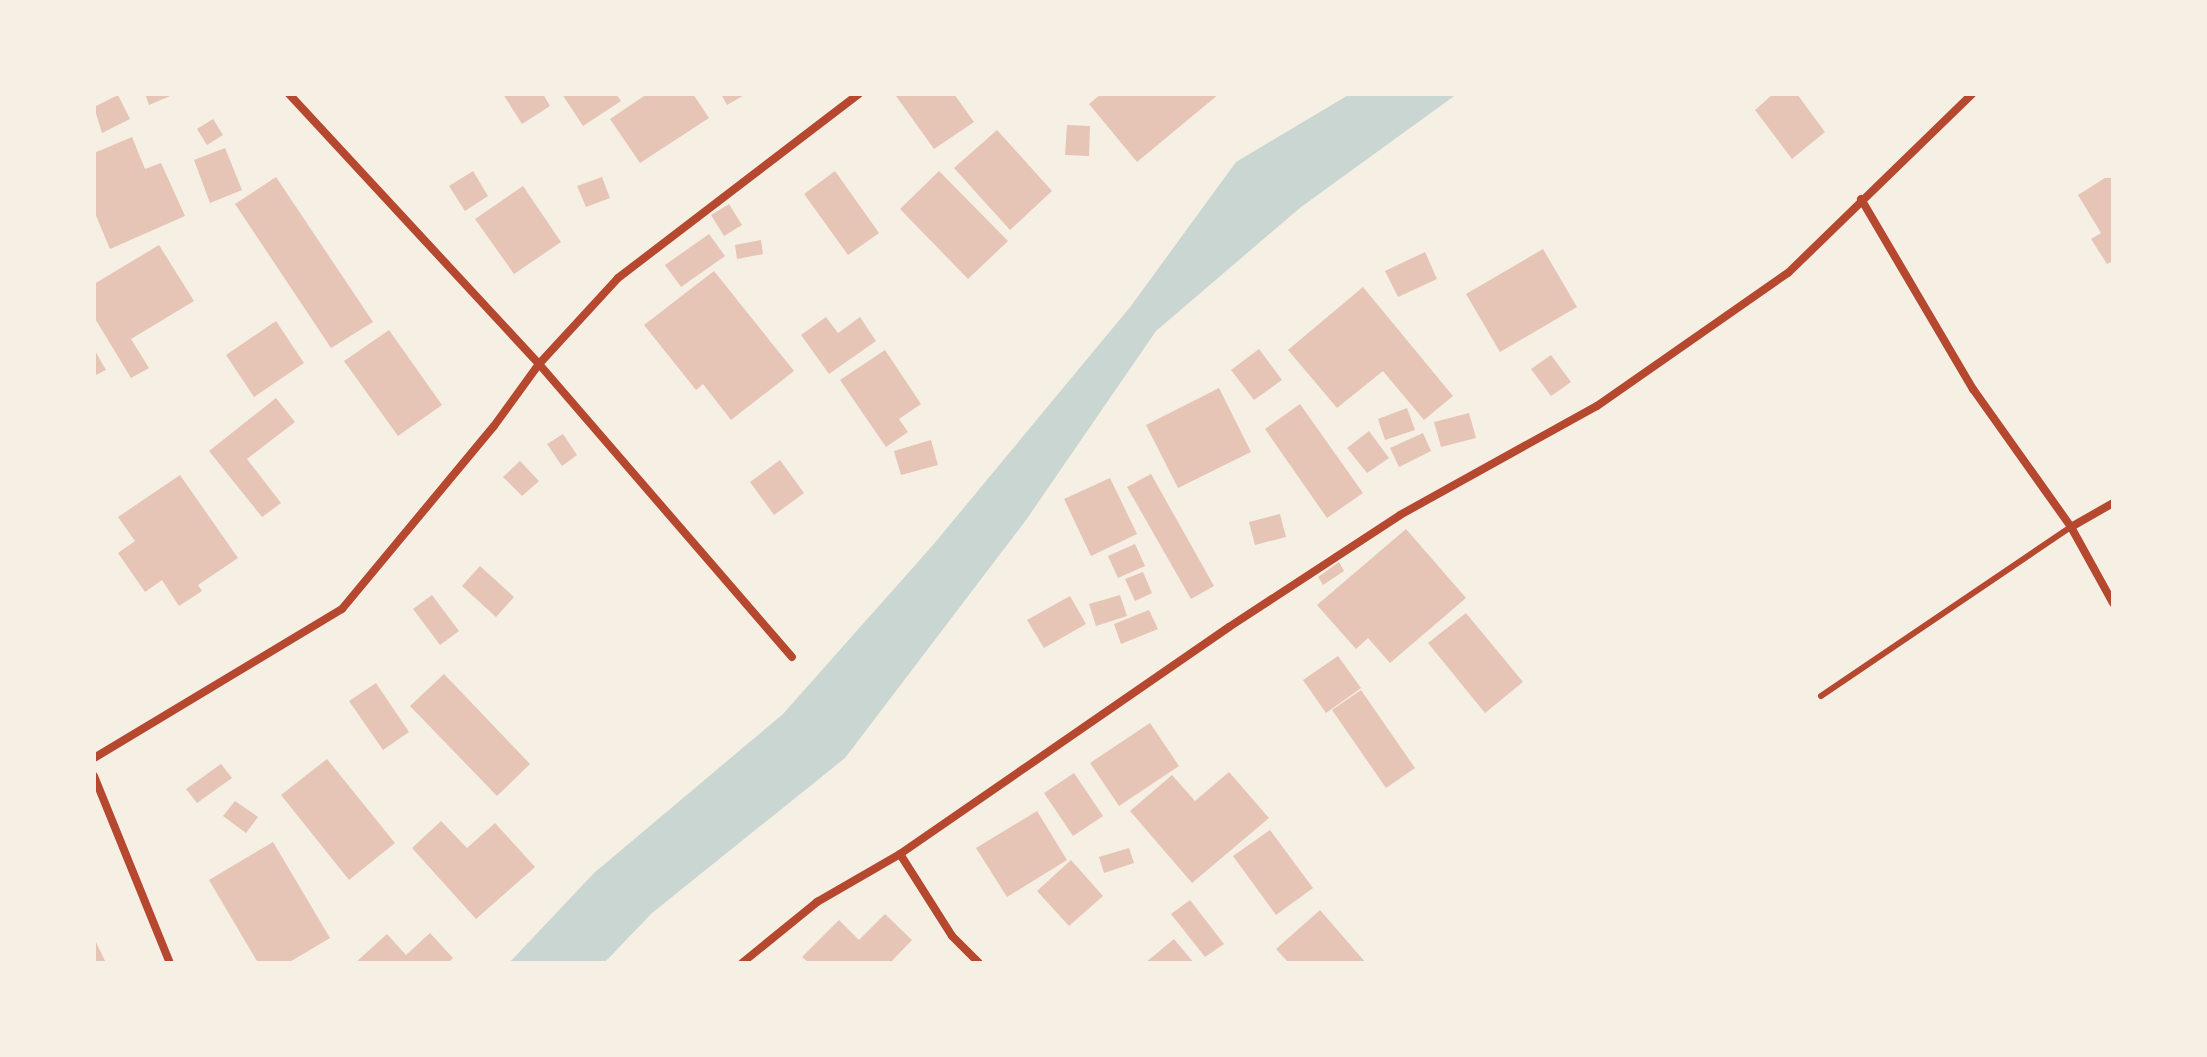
<!DOCTYPE html>
<style>
body{margin:0}
#map{position:relative;width:2207px;height:1057px;overflow:hidden;background:#f6efe4;font-family:"Sofia Sans Condensed",sans-serif}
div>[style]{position:absolute}
.water>*{inset:0;background:#c9d6d2}
.building>*{inset:0;background:#e6c5b7}
.service>*{height:6px;margin:-3px;padding:0 3px;transform-origin:3px;border-radius:3px;background:#b5482f}
.minor>*{height:8px;margin:-4px;padding:0 4px;transform-origin:4px;border-radius:4px;background:#b5482f}
span{translate:-50% -50%;white-space:nowrap;text-align:center;line-height:1.15;-webkit-text-stroke:8px #f6efe4;paint-order:stroke}
.frame{position:absolute;inset:0;border:96px solid #f6efe4;pointer-events:none}
</style>
<div id="map">
<div class="water">
<div style="clip-path:polygon(1350px 94px,1457px 94px,1301px 207px,1156px 331px,1026px 520px,845px 758px,652px 913px,604px 963px,509px 963px,594px 873px,783px 714px,933px 545px,1131px 306px,1236px 162px)"></div>
</div>
<div class="building">
<div style="clip-path:polygon(145px 94px,175px 94px,149px 105px)"></div>
<div style="clip-path:polygon(503px 94px,543px 94px,550px 106px,522px 124px)"></div>
<div style="clip-path:polygon(562px 94px,616px 94px,621px 101px,583px 126px)"></div>
<div style="clip-path:polygon(647px 94px,693px 94px,709px 118px,640px 163px,610px 119px)"></div>
<div style="clip-path:polygon(721px 94px,746px 94px,727px 105px)"></div>
<div style="clip-path:polygon(954px 94px,974px 122px,934px 149px,896px 96px)"></div>
<div style="clip-path:polygon(1101px 94px,1219px 94px,1137px 162px,1089px 104px)"></div>
<div style="clip-path:polygon(1773px 94px,1797px 94px,1825px 132px,1792px 159px,1755px 110px)"></div>
<div style="clip-path:polygon(118px 95px,130px 119px,102px 133px,94px 107px)"></div>
<div style="clip-path:polygon(213px 119px,223px 135px,207px 145px,197px 129px)"></div>
<div style="clip-path:polygon(1067px 125px,1090px 126px,1089px 156px,1065px 155px)"></div>
<div style="clip-path:polygon(997px 130px,1052px 191px,1010px 230px,954px 168px)"></div>
<div style="clip-path:polygon(132px 137px,145px 169px,161px 163px,185px 216px,110px 249px,94px 211px,94px 153px)"></div>
<div style="clip-path:polygon(225px 148px,242px 190px,210px 203px,194px 160px)"></div>
<div style="clip-path:polygon(473px 171px,488px 196px,465px 211px,449px 186px)"></div>
<div style="clip-path:polygon(835px 171px,879px 233px,848px 255px,804px 194px)"></div>
<div style="clip-path:polygon(939px 171px,1008px 241px,968px 279px,900px 209px)"></div>
<div style="clip-path:polygon(276px 177px,373px 322px,331px 348px,235px 204px)"></div>
<div style="clip-path:polygon(602px 177px,610px 198px,586px 207px,577px 186px)"></div>
<div style="clip-path:polygon(2105px 178px,2113px 178px,2113px 261px,2107px 264px,2091px 239px,2101px 233px,2078px 195px)"></div>
<div style="clip-path:polygon(523px 186px,561px 242px,514px 274px,475px 219px)"></div>
<div style="clip-path:polygon(729px 204px,742px 225px,724px 236px,711px 215px)"></div>
<div style="clip-path:polygon(709px 234px,725px 256px,681px 287px,665px 265px)"></div>
<div style="clip-path:polygon(761px 240px,763px 254px,737px 259px,735px 245px)"></div>
<div style="clip-path:polygon(159px 245px,194px 301px,131px 339px,149px 368px,131px 378px,94px 317px,94px 284px)"></div>
<div style="clip-path:polygon(1543px 249px,1577px 307px,1500px 352px,1466px 294px)"></div>
<div style="clip-path:polygon(1425px 252px,1437px 279px,1398px 297px,1385px 271px)"></div>
<div style="clip-path:polygon(714px 271px,794px 371px,731px 420px,703px 384px,696px 390px,644px 325px)"></div>
<div style="clip-path:polygon(1363px 287px,1453px 396px,1424px 420px,1383px 371px,1337px 408px,1288px 350px)"></div>
<div style="clip-path:polygon(826px 317px,838px 333px,860px 317px,876px 341px,829px 374px,801px 335px)"></div>
<div style="clip-path:polygon(276px 321px,304px 363px,254px 397px,226px 355px)"></div>
<div style="clip-path:polygon(389px 330px,442px 405px,398px 436px,344px 361px)"></div>
<div style="clip-path:polygon(94px 349px,106px 370px,94px 376px)"></div>
<div style="clip-path:polygon(1259px 349px,1282px 380px,1254px 400px,1231px 370px)"></div>
<div style="clip-path:polygon(885px 350px,921px 404px,899px 419px,908px 432px,886px 447px,840px 380px)"></div>
<div style="clip-path:polygon(1551px 355px,1571px 382px,1551px 396px,1531px 369px)"></div>
<div style="clip-path:polygon(1219px 388px,1251px 452px,1178px 488px,1146px 425px)"></div>
<div style="clip-path:polygon(276px 398px,295px 422px,247px 459px,281px 503px,262px 517px,209px 451px)"></div>
<div style="clip-path:polygon(1300px 404px,1363px 493px,1327px 518px,1265px 429px)"></div>
<div style="clip-path:polygon(1407px 408px,1415px 430px,1385px 440px,1378px 419px)"></div>
<div style="clip-path:polygon(1469px 413px,1476px 438px,1441px 447px,1434px 422px)"></div>
<div style="clip-path:polygon(1369px 431px,1389px 458px,1367px 473px,1347px 448px)"></div>
<div style="clip-path:polygon(1423px 433px,1431px 451px,1399px 467px,1390px 448px)"></div>
<div style="clip-path:polygon(563px 434px,577px 455px,562px 466px,547px 444px)"></div>
<div style="clip-path:polygon(931px 440px,938px 465px,901px 475px,894px 451px)"></div>
<div style="clip-path:polygon(780px 460px,804px 493px,774px 515px,750px 482px)"></div>
<div style="clip-path:polygon(520px 461px,539px 481px,522px 496px,503px 477px)"></div>
<div style="clip-path:polygon(1151px 474px,1214px 586px,1191px 599px,1127px 487px)"></div>
<div style="clip-path:polygon(180px 475px,238px 558px,198px 585px,202px 591px,179px 606px,162px 580px,145px 592px,118px 553px,135px 541px,118px 517px)"></div>
<div style="clip-path:polygon(1110px 478px,1137px 534px,1091px 556px,1064px 499px)"></div>
<div style="clip-path:polygon(1280px 514px,1286px 537px,1255px 545px,1249px 522px)"></div>
<div style="clip-path:polygon(1406px 529px,1466px 598px,1390px 663px,1368px 638px,1356px 649px,1317px 605px)"></div>
<div style="clip-path:polygon(1135px 544px,1145px 566px,1118px 578px,1108px 556px)"></div>
<div style="clip-path:polygon(1339px 562px,1344px 571px,1323px 585px,1318px 577px)"></div>
<div style="clip-path:polygon(480px 566px,514px 597px,496px 617px,462px 586px)"></div>
<div style="clip-path:polygon(1143px 572px,1152px 593px,1135px 601px,1125px 579px)"></div>
<div style="clip-path:polygon(432px 595px,459px 631px,440px 645px,413px 609px)"></div>
<div style="clip-path:polygon(1120px 595px,1127px 616px,1096px 626px,1089px 604px)"></div>
<div style="clip-path:polygon(1070px 596px,1086px 624px,1044px 648px,1027px 620px)"></div>
<div style="clip-path:polygon(1149px 610px,1158px 629px,1121px 644px,1114px 624px)"></div>
<div style="clip-path:polygon(1466px 613px,1523px 682px,1485px 713px,1428px 643px)"></div>
<div style="clip-path:polygon(1338px 656px,1361px 688px,1326px 713px,1303px 680px)"></div>
<div style="clip-path:polygon(444px 674px,530px 764px,497px 796px,410px 706px)"></div>
<div style="clip-path:polygon(376px 683px,409px 732px,383px 750px,349px 701px)"></div>
<div style="clip-path:polygon(1361px 690px,1415px 768px,1386px 788px,1332px 710px)"></div>
<div style="clip-path:polygon(1150px 723px,1179px 766px,1119px 806px,1090px 763px)"></div>
<div style="clip-path:polygon(327px 759px,395px 843px,349px 880px,281px 795px)"></div>
<div style="clip-path:polygon(221px 764px,232px 778px,197px 803px,186px 789px)"></div>
<div style="clip-path:polygon(1229px 772px,1269px 818px,1192px 883px,1130px 811px,1172px 775px,1195px 801px)"></div>
<div style="clip-path:polygon(1074px 773px,1103px 816px,1073px 836px,1044px 793px)"></div>
<div style="clip-path:polygon(235px 801px,258px 817px,246px 833px,223px 816px)"></div>
<div style="clip-path:polygon(1037px 811px,1067px 860px,1007px 897px,976px 848px)"></div>
<div style="clip-path:polygon(441px 821px,467px 848px,495px 823px,535px 867px,476px 919px,412px 848px)"></div>
<div style="clip-path:polygon(1270px 830px,1313px 888px,1276px 915px,1233px 856px)"></div>
<div style="clip-path:polygon(273px 842px,330px 938px,288px 963px,258px 963px,209px 880px)"></div>
<div style="clip-path:polygon(1129px 848px,1134px 863px,1104px 873px,1099px 857px)"></div>
<div style="clip-path:polygon(1071px 860px,1103px 896px,1069px 926px,1037px 891px)"></div>
<div style="clip-path:polygon(1190px 900px,1224px 944px,1205px 957px,1171px 914px)"></div>
<div style="clip-path:polygon(1320px 910px,1366px 963px,1289px 963px,1276px 949px)"></div>
<div style="clip-path:polygon(885px 914px,912px 940px,890px 963px,809px 963px,802px 957px,839px 920px,859px 940px)"></div>
<div style="clip-path:polygon(430px 933px,453px 958px,448px 963px,355px 963px,387px 934px,406px 955px)"></div>
<div style="clip-path:polygon(94px 938px,106px 963px,94px 963px)"></div>
<div style="clip-path:polygon(1174px 939px,1194px 963px,1145px 963px)"></div>
</div>
<div class="service">
<div style="left:1821px;top:696px;width:302px;rotate:-34.1deg"></div>
</div>
<div class="minor">
<div style="left:289px;top:94px;width:368px;rotate:47.2deg"></div>
<div style="left:539px;top:364px;width:387px;rotate:49.2deg"></div>
<div style="left:1861px;top:199px;width:221px;rotate:59.5deg"></div>
<div style="left:1973px;top:389px;width:169px;rotate:54.6deg"></div>
<div style="left:2071px;top:527px;width:87px;rotate:61.1deg"></div>
<div style="left:2071px;top:527px;width:48px;rotate:-29.7deg"></div>
<div style="left:94px;top:758px;width:289px;rotate:-31deg"></div>
<div style="left:342px;top:609px;width:238px;rotate:-50.3deg"></div>
<div style="left:494px;top:426px;width:77px;rotate:-54deg"></div>
<div style="left:539px;top:364px;width:117px;rotate:-47.4deg"></div>
<div style="left:618px;top:278px;width:303px;rotate:-37.4deg"></div>
<div style="left:94px;top:776px;width:202px;rotate:67.9deg"></div>
<div style="left:900px;top:854px;width:97px;rotate:57.6deg"></div>
<div style="left:952px;top:936px;width:38px;rotate:45deg"></div>
<div style="left:742px;top:963px;width:97px;rotate:-39.1deg"></div>
<div style="left:817px;top:902px;width:96px;rotate:-30deg"></div>
<div style="left:900px;top:854px;width:400px;rotate:-34.6deg"></div>
<div style="left:1229px;top:627px;width:204px;rotate:-33.2deg"></div>
<div style="left:1400px;top:515px;width:225px;rotate:-29deg"></div>
<div style="left:1597px;top:406px;width:233px;rotate:-34.9deg"></div>
<div style="left:1788px;top:273px;width:257px;rotate:-44.2deg"></div>
</div>
<div class="frame"></div>
</div>
